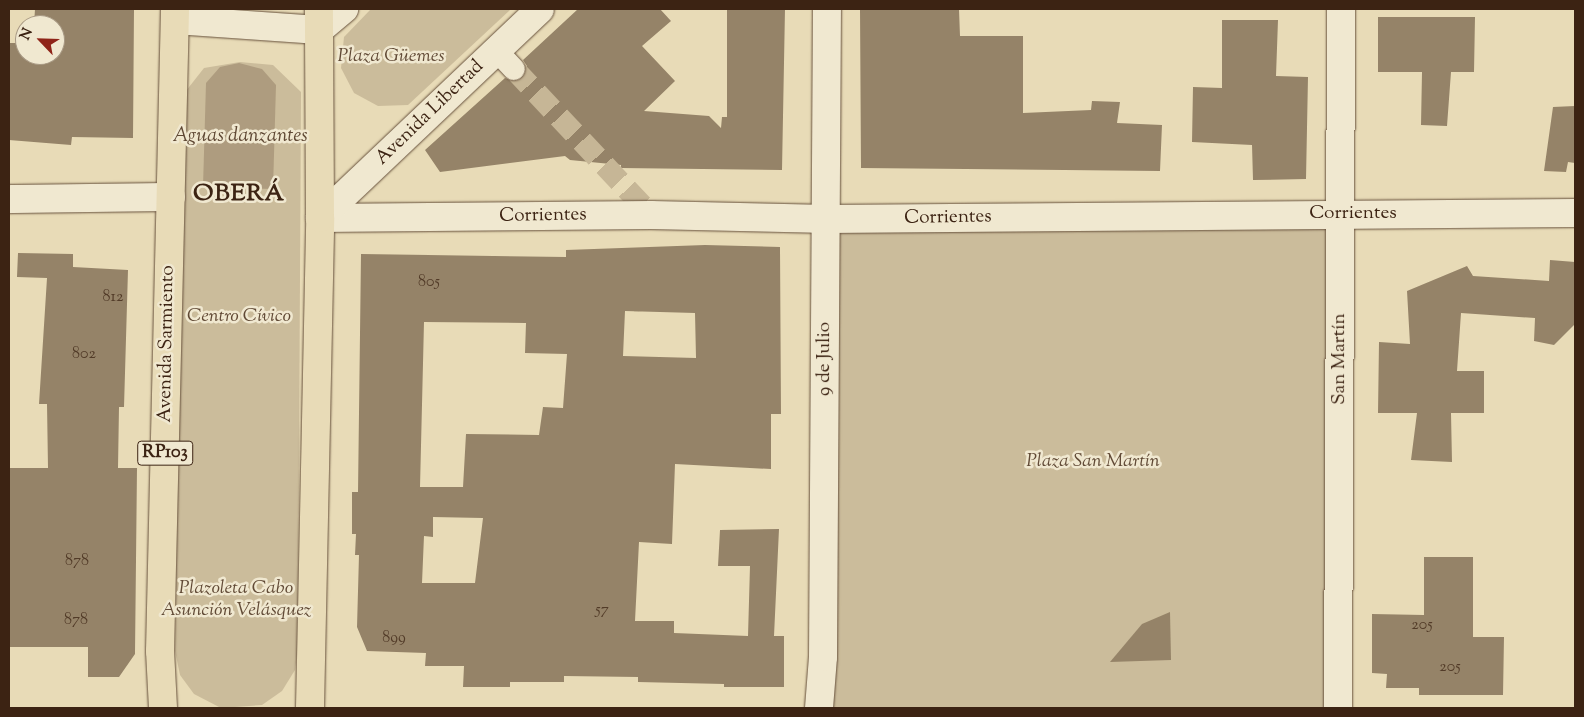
<!DOCTYPE html>
<meta charset="utf-8">
<style>
body{margin:0}
#map{position:relative;width:1584px;height:717px;overflow:hidden;background:#e8dbb7;font-family:"Sorts Mill Goudy",serif}
div>[style]{position:absolute}
.green>*{inset:0;background:#cbbc9b}
.water>*{inset:0;background:#ae9c7f}
.building>*{inset:0;background:#958368}
.pedestrian-tunnel>*{height:22px;margin-top:-11px;transform-origin:0;background:repeating-linear-gradient(90deg,#c6b696 0 22px,transparent 0 33px)}
.roads{filter:drop-shadow(0 0 1px #67513c) drop-shadow(0 0 1px #67513c)}
.pedestrian>*{height:22px;margin:-11px;padding:0 11px;transform-origin:11px;border-radius:11px;background:#f0e8d0}
.minor>*{height:28px;margin:-14px;padding:0 14px;transform-origin:14px;border-radius:14px;background:#f0e8d0}
.secondary>*{height:28px;margin:-14px;padding:0 14px;transform-origin:14px;border-radius:14px;background:#f0e8d0}
.primary>*{height:28px;margin:-14px;padding:0 14px;transform-origin:14px;border-radius:14px;background:#e8dbb7}
span{translate:-50% -50%;white-space:nowrap;text-align:center;line-height:1.15;-webkit-text-stroke:5px #f0e8d0;paint-order:stroke}
.number-label{font-size:16px;color:#523b28}
.number-label span{-webkit-text-stroke-width:0}
.shield-label span{padding:1px 4px;background:#f0e8d0;border:1px solid;border-radius:4px;-webkit-text-stroke-width:0}
.shield-label{font-size:18px;color:#3c2313;font-weight:700}
.park-label{font-size:19px;color:#604935;font-style:italic}
.street-label{font-size:19px;color:#3c2313}
.water-label{font-size:20px;color:#5e4733;font-style:italic}
.district-label{font-size:24px;color:#3c2313;font-weight:700;letter-spacing:1px}
.frame{position:absolute;inset:0;border:10px solid #3c2313;pointer-events:none}
.north{position:absolute;left:15px;top:15px;width:50px;height:50px;box-sizing:border-box;background:#f0e8d0;border:1px solid #a89984;border-radius:50%;rotate:294deg;font-size:14px;font-weight:700;line-height:20px;text-align:center;color:#3c2313}
.north::after{content:'';display:block;margin:auto;width:18px;height:22px;background:#8f2418;clip-path:polygon(50% 0,100% 100%,50% 72%,0 100%)}
</style>
<div id="map">
<div class="green">
<div style="clip-path:polygon(371px 9px,511px 9px,408px 105px,378px 106px,354px 93px,341px 68px,344px 37px)"></div>
<div style="clip-path:polygon(240px 62px,273px 65px,301px 92px,298px 647px,295px 670px,282px 691px,262px 705px,221px 708px,194px 694px,180px 675px,175px 651px,182px 96px,204px 68px)"></div>
<div style="clip-path:polygon(1341px 213px,1338px 708px,819px 708px,827px 219px)"></div>
</div>
<div class="water">
<div style="clip-path:polygon(239px 63px,262px 69px,276px 85px,273px 189px,203px 187px,206px 83px,220px 67px)"></div>
</div>
<div class="building">
<div style="clip-path:polygon(35px 9px,134px 9px,133px 138px,72px 137px,71px 145px,9px 140px,9px 43px,25px 43px,25px 55px,55px 55px,55px 25px,34px 25px)"></div>
<div style="clip-path:polygon(578px 9px,660px 9px,671px 21px,642px 46px,675px 81px,644px 111px,709px 116px,721px 128px,722px 117px,727px 117px,727px 9px,785px 9px,782px 170px,621px 168px,621px 165px,570px 160px,565px 156px,440px 172px,425px 150px,505px 78px,517px 82px,523px 78px,527px 66px,523px 60px)"></div>
<div style="clip-path:polygon(860px 9px,959px 9px,960px 36px,1023px 36px,1023px 113px,1091px 110px,1092px 101px,1120px 102px,1117px 123px,1162px 125px,1160px 171px,861px 168px)"></div>
<div style="clip-path:polygon(1378px 17px,1475px 17px,1474px 72px,1451px 72px,1447px 126px,1421px 125px,1422px 72px,1378px 72px)"></div>
<div style="clip-path:polygon(1222px 20px,1278px 20px,1276px 76px,1308px 77px,1306px 179px,1253px 180px,1252px 145px,1192px 142px,1193px 87px,1222px 88px)"></div>
<div style="clip-path:polygon(1575px 106px,1575px 163px,1568px 162px,1566px 172px,1544px 171px,1553px 107px)"></div>
<div style="clip-path:polygon(evenodd,705px 245px,780px 247px,781px 414px,771px 414px,771px 469px,675px 464px,672px 544px,639px 542px,635px 621px,674px 621px,674px 633px,748px 636px,750px 566px,718px 566px,720px 530px,779px 529px,774px 636px,784px 636px,784px 687px,724px 687px,724px 684px,638px 682px,638px 677px,564px 676px,564px 682px,510px 682px,510px 687px,463px 687px,464px 666px,425px 666px,426px 653px,367px 651px,357px 627px,359px 555px,355px 555px,356px 534px,352px 534px,352px 492px,358px 492px,361px 254px,566px 257px,566px 250px,705px 245px,625px 311px,695px 313px,696px 358px,623px 356px,625px 311px,705px 245px,424px 322px,526px 323px,525px 353px,567px 354px,563px 408px,543px 407px,539px 435px,466px 434px,463px 487px,420px 487px,424px 322px,705px 245px,433px 517px,483px 518px,475px 583px,422px 583px,424px 536px,433px 537px,433px 517px)"></div>
<div style="clip-path:polygon(18px 253px,73px 254px,73px 267px,128px 270px,124px 407px,119px 407px,118px 468px,137px 468px,135px 654px,119px 677px,88px 677px,88px 647px,9px 647px,9px 468px,48px 468px,47px 404px,39px 404px,47px 278px,17px 277px)"></div>
<div style="clip-path:polygon(1550px 260px,1575px 262px,1575px 324px,1554px 345px,1534px 341px,1535px 318px,1461px 313px,1457px 371px,1484px 371px,1484px 413px,1451px 413px,1452px 462px,1411px 460px,1417px 413px,1378px 413px,1379px 342px,1410px 344px,1407px 291px,1467px 266px,1473px 276px,1549px 281px)"></div>
<div style="clip-path:polygon(1424px 557px,1473px 557px,1473px 637px,1504px 637px,1503px 695px,1419px 695px,1419px 688px,1386px 688px,1387px 674px,1372px 673px,1372px 614px,1424px 615px)"></div>
<div style="clip-path:polygon(1170px 612px,1171px 660px,1110px 662px,1142px 624px)"></div>
</div>
<div class="pedestrian-tunnel">
<div style="left:514px;top:69px;width:200px;rotate:46.8deg"></div>
</div>
<div class="roads">
<div class="pedestrian">
<div style="left:496px;top:50px;width:26px;rotate:47deg"></div>
</div>
<div class="minor">
<div style="left:320px;top:218px;width:331px;rotate:-0.5deg"></div>
<div style="left:651px;top:215px;width:176px;rotate:1.3deg"></div>
<div style="left:827px;top:219px;width:748px;rotate:-0.46deg"></div>
<div style="left:819px;top:708px;width:51px;rotate:-85.5deg"></div>
<div style="left:823px;top:657px;width:648px;rotate:-89.65deg"></div>
<div style="left:1338px;top:708px;width:699px;rotate:-89.75deg"></div>
</div>
<div class="secondary">
<div style="left:175px;top:20px;width:144px;rotate:4deg"></div>
<div style="left:319px;top:30px;width:33px;rotate:-40deg"></div>
<div style="left:9px;top:199px;width:162px;rotate:-0.7deg"></div>
<div style="left:320px;top:218px;width:303px;rotate:-43.5deg"></div>
</div>
<div class="primary">
<div style="left:163px;top:708px;width:57px;rotate:-93deg"></div>
<div style="left:160px;top:651px;width:642px;rotate:-88.66deg"></div>
<div style="left:310px;top:708px;width:490px;rotate:-88.8deg"></div>
<div style="left:320px;top:218px;width:209px;rotate:-90.3deg"></div>
</div>
</div>
<div class="number-label">
<span style="left:429px;top:283px">805</span>
<span style="left:113px;top:298px">812</span>
<span style="left:84px;top:355px">802</span>
<span style="left:77px;top:562px">878</span>
<span style="left:602px;top:611px">57</span>
<span style="left:76px;top:621px">878</span>
<span style="left:1422px;top:626px">205</span>
<span style="left:394px;top:639px">899</span>
<span style="left:1450px;top:668px">205</span>
</div>
<div class="shield-label">
<span style="left:165px;top:453px">RP103</span>
</div>
<div class="park-label">
<span style="left:391px;top:57px">Plaza Güemes</span>
<span style="left:239px;top:317px">Centro Cívico</span>
<span style="left:1093px;top:462px">Plaza San Martín</span>
<span style="left:236px;top:600px">Plazoleta Cabo<br>Asunción Velásquez</span>
</div>
<div class="street-label">
<span style="left:430px;top:113px;rotate:-44deg">Avenida Libertad</span>
<span style="left:1353px;top:214px">Corrientes</span>
<span style="left:543px;top:216px;rotate:-1deg">Corrientes</span>
<span style="left:948px;top:218px;rotate:-1deg">Corrientes</span>
<span style="left:167px;top:344px;rotate:-89deg">Avenida Sarmiento</span>
<span style="left:825px;top:359px;rotate:-90deg">9 de Julio</span>
<span style="left:1340px;top:359px;rotate:-90deg">San Martín</span>
</div>
<div class="water-label">
<span style="left:240px;top:136px">Aguas danzantes</span>
</div>
<div class="district-label">
<span style="left:239px;top:195px">OBERÁ</span>
</div>
<div class="frame"></div>
<div class="north">N</div>
</div>
